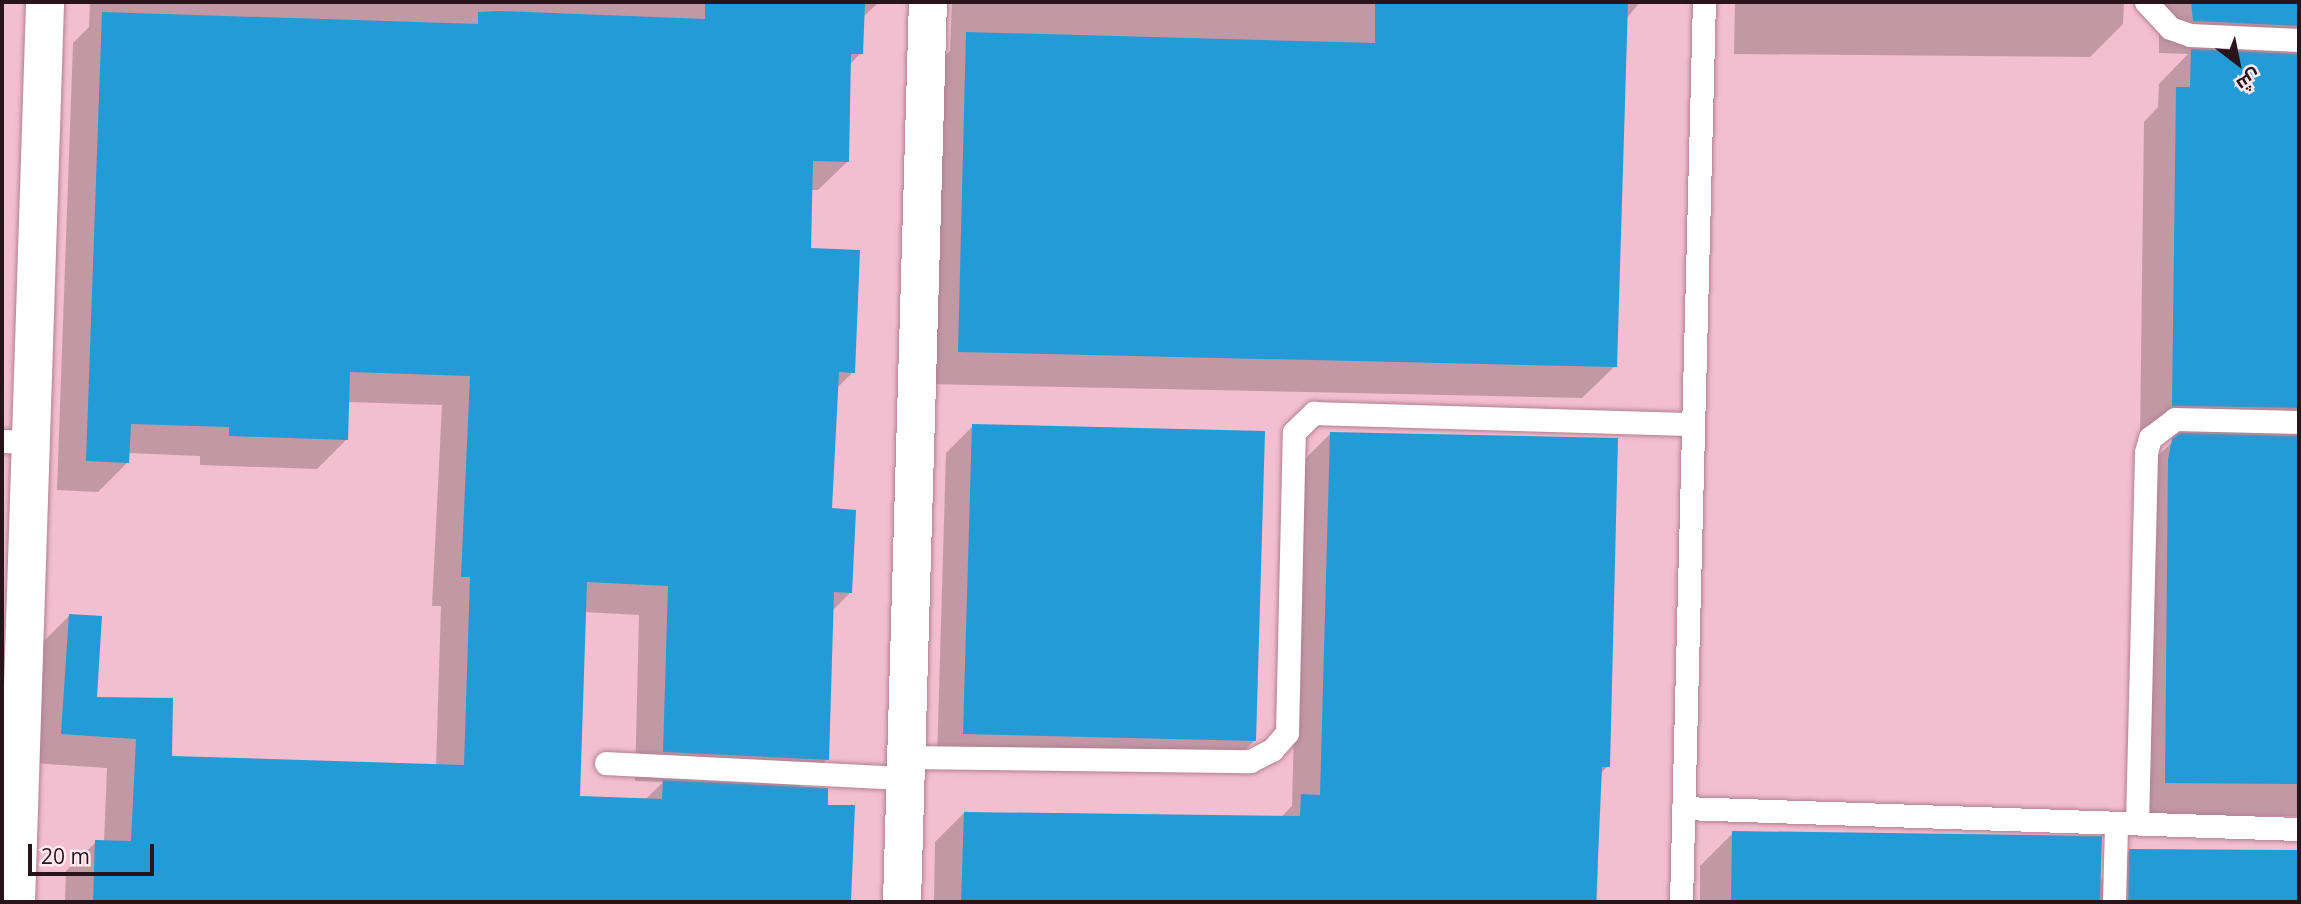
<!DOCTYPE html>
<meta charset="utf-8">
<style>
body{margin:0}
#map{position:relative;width:2301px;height:904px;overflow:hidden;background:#f3becf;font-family:"Open Sans",Cairo,sans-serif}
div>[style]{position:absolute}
.shadow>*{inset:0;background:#0003}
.building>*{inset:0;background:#239bd6}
.roads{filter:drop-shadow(0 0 2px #b17f90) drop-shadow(0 0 2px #b17f90)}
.service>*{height:23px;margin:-11.5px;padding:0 11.5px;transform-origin:11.5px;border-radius:11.5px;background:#fff}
.minor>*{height:38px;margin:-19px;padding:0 19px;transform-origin:19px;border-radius:19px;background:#fff}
span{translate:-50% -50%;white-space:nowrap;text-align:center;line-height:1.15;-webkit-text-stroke:7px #ffe9ef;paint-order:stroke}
.frame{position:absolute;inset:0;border:4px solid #28151c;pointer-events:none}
.north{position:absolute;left:2203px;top:28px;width:70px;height:70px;-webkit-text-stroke:5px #ffe9ef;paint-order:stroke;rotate:148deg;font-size:19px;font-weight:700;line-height:28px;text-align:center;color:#28151c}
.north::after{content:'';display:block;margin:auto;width:24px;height:32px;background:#28151c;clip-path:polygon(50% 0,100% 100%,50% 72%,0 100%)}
.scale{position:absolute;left:28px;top:844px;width:126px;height:32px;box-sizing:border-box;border:4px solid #28151c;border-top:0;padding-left:9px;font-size:21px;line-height:24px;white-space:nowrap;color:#28151c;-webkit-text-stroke:5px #ffe9ef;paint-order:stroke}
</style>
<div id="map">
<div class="shadow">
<div style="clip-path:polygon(evenodd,90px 2px,879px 2px,862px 18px,861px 53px,849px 65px,848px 161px,818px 190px,810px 190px,809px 249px,853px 372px,836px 389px,830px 510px,850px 593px,832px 611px,827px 759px,798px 788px,826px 806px,853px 807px,847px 902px,65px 902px,66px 871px,96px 842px,104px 842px,107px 768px,32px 763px,40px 645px,69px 616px,95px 699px,170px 758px,436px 766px,441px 606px,432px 606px,442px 405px,348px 402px,347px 439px,317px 469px,200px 465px,200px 456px,128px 453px,128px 462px,98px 492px,57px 490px,73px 43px,89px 27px,90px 2px,584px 612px,639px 615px,635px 781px,663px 782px,645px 800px,578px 797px,584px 612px)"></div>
<div style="clip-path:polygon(952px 2px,1640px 2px,1626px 19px,1615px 366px,1582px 398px,927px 384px,935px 66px,950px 51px)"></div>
<div style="clip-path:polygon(1735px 2px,2124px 2px,2123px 24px,2090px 57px,1734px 54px)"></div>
<div style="clip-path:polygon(2159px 2px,2299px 2px,2299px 816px,2133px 815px,2140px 474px,2175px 439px,2140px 438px,2144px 122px,2158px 107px,2159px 84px,2188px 54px,2159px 53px)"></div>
<div style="clip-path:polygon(973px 426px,1254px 741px,1227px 767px,937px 760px,946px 453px)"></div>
<div style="clip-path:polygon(1330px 434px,1608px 766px,1600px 774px,1597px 902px,934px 902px,935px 842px,964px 813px,1280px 818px,1292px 806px,1301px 463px)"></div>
<div style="clip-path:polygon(1733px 833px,2099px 882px,2130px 851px,2299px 852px,2299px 902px,1700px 902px,1700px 866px)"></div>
</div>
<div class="building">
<div style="clip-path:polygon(705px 2px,865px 2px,863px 54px,851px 54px,849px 162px,813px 161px,811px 248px,860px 250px,855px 373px,839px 372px,832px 508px,856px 510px,852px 593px,834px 592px,829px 760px,663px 752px,668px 586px,587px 582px,580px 796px,662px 799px,663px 780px,828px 788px,828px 805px,855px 805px,851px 902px,93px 902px,95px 840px,131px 841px,136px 739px,61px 734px,69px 614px,102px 616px,97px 697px,173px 698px,172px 756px,464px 765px,470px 577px,461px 577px,470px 376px,350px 372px,348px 440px,229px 436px,229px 427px,131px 424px,129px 463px,86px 461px,102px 12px,478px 24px,478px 12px,500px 11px,705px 19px)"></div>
<div style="clip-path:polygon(1375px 2px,1628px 2px,1617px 367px,958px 352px,966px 32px,1375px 43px)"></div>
<div style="clip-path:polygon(2191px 2px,2299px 2px,2299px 26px,2193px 21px)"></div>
<div style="clip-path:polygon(2191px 49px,2299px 54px,2299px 408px,2172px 406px,2176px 87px,2190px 87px)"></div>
<div style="clip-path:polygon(972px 424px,1265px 431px,1256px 741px,963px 734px)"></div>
<div style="clip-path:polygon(1330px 432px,1618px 438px,1610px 767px,1602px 767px,1596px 902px,961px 902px,964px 812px,1300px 816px,1301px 794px,1320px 795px)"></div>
<div style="clip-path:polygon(2180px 433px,2299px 436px,2299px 784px,2165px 783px,2168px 459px,2172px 439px)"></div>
<div style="clip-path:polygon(1732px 831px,2102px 836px,2100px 902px,1731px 902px)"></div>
<div style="clip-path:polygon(2129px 849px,2299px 850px,2299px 902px,2128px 902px)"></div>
</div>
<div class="roads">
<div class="service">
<div style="left:2146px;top:2px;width:35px;rotate:47deg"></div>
<div style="left:2170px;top:28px;width:21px;rotate:19deg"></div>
<div style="left:2190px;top:35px;width:109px;rotate:2.6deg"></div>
<div style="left:2px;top:441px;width:29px;rotate:2deg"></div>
<div style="left:906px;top:757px;width:344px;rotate:0.7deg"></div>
<div style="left:1250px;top:761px;width:25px;rotate:-27deg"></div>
<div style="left:1272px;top:750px;width:23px;rotate:-49deg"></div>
<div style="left:1287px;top:733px;width:301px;rotate:-88.7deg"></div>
<div style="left:1294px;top:432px;width:28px;rotate:-44deg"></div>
<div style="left:1314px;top:413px;width:379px;rotate:1.7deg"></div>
<div style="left:606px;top:763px;width:300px;rotate:2.9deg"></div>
<div style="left:1684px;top:808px;width:615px;rotate:1.96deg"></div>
<div style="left:2137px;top:823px;width:371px;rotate:-88.6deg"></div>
<div style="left:2146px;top:452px;width:15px;rotate:-74deg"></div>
<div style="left:2150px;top:438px;width:31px;rotate:-37deg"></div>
<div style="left:2175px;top:419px;width:124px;rotate:1.4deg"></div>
<div style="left:1681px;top:902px;width:900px;rotate:-88.54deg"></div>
<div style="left:2114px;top:902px;width:79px;rotate:-88.5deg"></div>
</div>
<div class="minor">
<div style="left:16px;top:902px;width:900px;rotate:-88.15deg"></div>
<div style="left:902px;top:902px;width:900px;rotate:-88.35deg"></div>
</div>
</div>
<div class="frame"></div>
<div class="north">ش</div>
<div class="scale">20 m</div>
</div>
